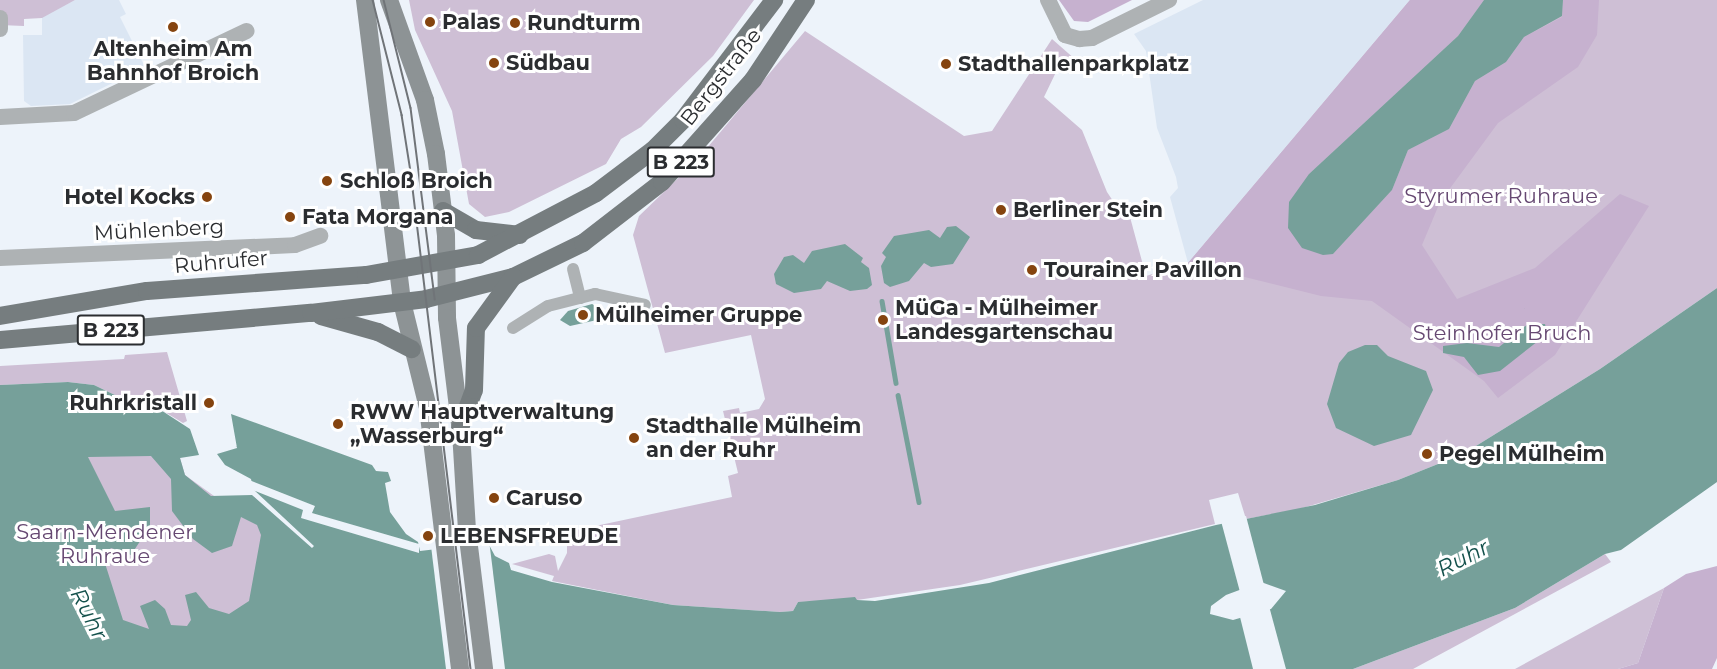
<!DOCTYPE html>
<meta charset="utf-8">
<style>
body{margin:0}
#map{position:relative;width:1717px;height:669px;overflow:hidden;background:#edf3fa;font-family:Montserrat,sans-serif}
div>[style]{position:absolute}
.built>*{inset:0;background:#dbe6f3}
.green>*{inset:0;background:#cebfd5}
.forest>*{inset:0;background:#c6b1cf}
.water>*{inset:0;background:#76a09a}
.pier>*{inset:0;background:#edf3fa}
.stream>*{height:4.5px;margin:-2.25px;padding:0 2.25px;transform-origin:2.25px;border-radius:2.25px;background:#76a09a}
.pedestrian>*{height:12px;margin:-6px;padding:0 6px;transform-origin:6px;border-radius:6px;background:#aeb2b4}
.minor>*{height:16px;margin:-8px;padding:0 8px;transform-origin:8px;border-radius:8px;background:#aeb2b4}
.secondary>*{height:18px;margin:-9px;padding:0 9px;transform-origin:9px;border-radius:9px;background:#8d9395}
.primary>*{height:18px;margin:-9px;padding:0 9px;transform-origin:9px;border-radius:9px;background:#767d7f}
.tram>*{height:1.5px;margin:-0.75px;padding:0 0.75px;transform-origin:0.75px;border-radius:0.75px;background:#707478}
.dots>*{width:16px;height:16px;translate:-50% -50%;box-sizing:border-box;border:3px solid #fff;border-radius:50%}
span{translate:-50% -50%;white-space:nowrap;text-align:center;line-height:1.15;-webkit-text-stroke:6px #fff;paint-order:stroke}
.shield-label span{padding:2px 4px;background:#fff;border:2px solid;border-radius:4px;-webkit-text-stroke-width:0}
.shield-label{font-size:20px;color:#2b2d30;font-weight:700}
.poi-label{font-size:21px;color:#2b2d30;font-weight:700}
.left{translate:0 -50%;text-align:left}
.right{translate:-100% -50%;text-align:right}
.street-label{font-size:21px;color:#2b2d30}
.park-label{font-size:21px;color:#664872}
.water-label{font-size:22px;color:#14514c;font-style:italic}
</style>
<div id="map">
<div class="built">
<div style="clip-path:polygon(75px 0,119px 0,126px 14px,120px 17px,145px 67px,70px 104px,31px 106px,24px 101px,23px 35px,42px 35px,42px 16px)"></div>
<div style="clip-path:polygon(1203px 0,1410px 0,1188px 263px,1170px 197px,1178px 188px,1176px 177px,1157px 128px,1146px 51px,1134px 34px)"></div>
</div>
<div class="green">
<div style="clip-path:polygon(0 0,75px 0,42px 18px,24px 19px,24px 26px,0 25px)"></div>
<div style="clip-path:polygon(409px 0,754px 0,713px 56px,641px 127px,621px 139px,606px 164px,509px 212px,485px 217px,469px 204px,452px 111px,415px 30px)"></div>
<div style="clip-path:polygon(1410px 0,1717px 0,1717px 288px,1600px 369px,1463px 454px,1398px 480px,1299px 509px,1246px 519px,1238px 493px,1209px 500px,1215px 524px,960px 585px,857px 600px,798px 602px,793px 611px,780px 612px,673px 605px,552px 581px,554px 576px,512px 564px,549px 554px,555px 556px,558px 571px,567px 553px,567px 532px,732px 497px,728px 476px,738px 473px,723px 411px,739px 408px,740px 413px,759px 409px,765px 399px,751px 335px,665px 353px,633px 235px,639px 216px,697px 160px,805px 31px,964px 136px,992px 131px,1052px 39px,1076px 60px,1057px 70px,1044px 97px,1082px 130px,1107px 192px,1125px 219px,1130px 217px,1146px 276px,1188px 263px)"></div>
<div style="clip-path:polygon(167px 352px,187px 421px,183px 423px,150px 403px,117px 396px,94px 385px,68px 382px,0 385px,0 366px,124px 359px,125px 355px)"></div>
<div style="clip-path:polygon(0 419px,180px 458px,185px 475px,221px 501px,254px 497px,318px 557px,308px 628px,0 661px)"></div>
<div style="clip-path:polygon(1605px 554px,1611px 562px,1413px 669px,1353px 669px,1515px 608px)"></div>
<div style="clip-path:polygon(1664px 588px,1638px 663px,1618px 669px,1515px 669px)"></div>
</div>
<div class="forest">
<div style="clip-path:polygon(1059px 0,1132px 0,1088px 22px,1074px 21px)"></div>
<div style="clip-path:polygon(1410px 0,1484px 0,1458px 36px,1309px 174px,1333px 254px,1392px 190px,1408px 150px,1449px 129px,1475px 81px,1506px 62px,1524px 37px,1562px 17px,1563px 0,1599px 0,1597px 35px,1578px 67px,1498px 123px,1440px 202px,1422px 245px,1457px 299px,1535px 268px,1620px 194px,1649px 206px,1555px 355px,1498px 398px,1484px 381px,1372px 301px,1321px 296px,1188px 263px)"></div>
<div style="clip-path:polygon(1717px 566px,1717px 658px,1712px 669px,1618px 669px,1638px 663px,1664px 588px,1686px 574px)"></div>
</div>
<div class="water">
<div style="clip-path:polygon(1484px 0,1563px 0,1562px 16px,1524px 37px,1506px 62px,1475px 81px,1449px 129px,1408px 150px,1392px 190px,1333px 254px,1323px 255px,1302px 248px,1288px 228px,1289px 202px,1309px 174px,1458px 36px)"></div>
<div style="clip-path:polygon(956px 226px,970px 237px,953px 264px,931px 267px,924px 263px,909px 281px,890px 287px,884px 283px,881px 266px,886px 257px,882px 253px,894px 236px,929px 230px,940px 238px,947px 227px)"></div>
<div style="clip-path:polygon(845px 244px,863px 258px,861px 262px,869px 268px,872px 285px,867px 289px,850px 291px,827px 281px,821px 289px,794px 293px,776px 284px,774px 274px,784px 257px,793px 255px,804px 263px,812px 251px)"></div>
<div style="clip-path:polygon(evenodd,1717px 288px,1717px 482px,1621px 550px,1605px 554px,1515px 608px,1353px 669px,0 669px,0 385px,68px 382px,94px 385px,117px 396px,150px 403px,190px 429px,199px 455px,180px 458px,185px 475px,211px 496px,252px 495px,312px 548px,314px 546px,253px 489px,251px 479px,225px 465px,217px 454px,237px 448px,231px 414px,372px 465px,376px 471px,388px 472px,391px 481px,385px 483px,390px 512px,406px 534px,418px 542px,420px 551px,488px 543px,495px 556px,509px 563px,511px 570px,552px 582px,673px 605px,780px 612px,793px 611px,798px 602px,855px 597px,857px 600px,875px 601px,989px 583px,1216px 525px,1315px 505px,1398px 480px,1463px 454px,1600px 369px,1717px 288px,151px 456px,171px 479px,172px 511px,193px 539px,212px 553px,232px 546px,241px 517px,257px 525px,261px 535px,249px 601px,229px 614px,209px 608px,196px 592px,185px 595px,191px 620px,187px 626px,171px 625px,165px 609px,155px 600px,140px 606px,149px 629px,123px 620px,103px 557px,111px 548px,131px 555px,150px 526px,150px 507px,115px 511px,88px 457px,151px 456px,1717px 288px,1261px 582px,1286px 591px,1271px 609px,1233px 620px,1210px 614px,1211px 606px,1226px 595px,1261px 582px)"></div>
<div style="clip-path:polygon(592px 304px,606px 311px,597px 320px,570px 326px,560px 320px,568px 311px)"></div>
<div style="clip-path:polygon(1528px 324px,1545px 324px,1547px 334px,1500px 371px,1478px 375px,1464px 357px,1443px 353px,1443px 346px,1467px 343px,1499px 347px)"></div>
<div style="clip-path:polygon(1365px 345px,1377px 345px,1388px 356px,1426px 371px,1433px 390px,1411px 435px,1374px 446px,1336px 428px,1327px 404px,1339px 363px,1348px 352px)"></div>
</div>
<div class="pier">
<div style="clip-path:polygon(244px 478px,315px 506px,312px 513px,419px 544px,419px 553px,301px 518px,303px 510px,250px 489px)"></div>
<div style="clip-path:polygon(1246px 516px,1264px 585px,1240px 592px,1221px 521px)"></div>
<div style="clip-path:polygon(489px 540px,505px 669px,446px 669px,431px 546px)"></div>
<div style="clip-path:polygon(1269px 606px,1286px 669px,1253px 669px,1240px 617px)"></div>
</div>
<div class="stream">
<div style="left:882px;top:301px;width:83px;rotate:80.3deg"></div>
<div style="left:898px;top:395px;width:109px;rotate:78.9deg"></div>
</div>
<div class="pedestrian">
<div style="left:573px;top:269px;width:30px;rotate:76deg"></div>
<div style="left:513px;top:328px;width:41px;rotate:-32.2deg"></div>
<div style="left:548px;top:306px;width:49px;rotate:-14.3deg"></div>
<div style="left:595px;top:294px;width:51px;rotate:12.4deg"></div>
</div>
<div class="minor">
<div style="left:1048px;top:0;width:39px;rotate:64deg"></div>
<div style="left:1065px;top:35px;width:15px;rotate:16deg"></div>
<div style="left:1079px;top:39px;width:13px;rotate:-4deg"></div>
<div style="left:1092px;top:38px;width:86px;rotate:-26.3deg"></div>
<div style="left:0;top:29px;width:11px;rotate:-90deg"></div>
<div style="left:0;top:117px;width:74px;rotate:-3.1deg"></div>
<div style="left:74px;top:113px;width:191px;rotate:-25.4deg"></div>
<div style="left:0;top:258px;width:295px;rotate:-2.5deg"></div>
<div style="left:295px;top:245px;width:27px;rotate:-20deg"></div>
</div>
<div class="secondary">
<div style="left:365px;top:0;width:304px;rotate:83deg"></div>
<div style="left:402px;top:302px;width:109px;rotate:76.2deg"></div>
<div style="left:428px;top:408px;width:263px;rotate:83deg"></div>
<div style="left:389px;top:0;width:106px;rotate:70.2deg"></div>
<div style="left:425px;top:100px;width:55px;rotate:78.5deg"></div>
<div style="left:436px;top:154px;width:82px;rotate:83deg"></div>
<div style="left:446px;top:235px;width:83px;rotate:89.3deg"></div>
<div style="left:447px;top:318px;width:115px;rotate:83deg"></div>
<div style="left:461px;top:432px;width:98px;rotate:86.5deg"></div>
<div style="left:467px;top:530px;width:140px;rotate:83deg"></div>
</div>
<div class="primary">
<div style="left:443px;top:211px;width:38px;rotate:30deg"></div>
<div style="left:476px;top:230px;width:44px;rotate:6.5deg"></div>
<div style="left:0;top:316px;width:149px;rotate:-9.7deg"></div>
<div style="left:147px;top:291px;width:220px;rotate:-4.2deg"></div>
<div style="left:366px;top:275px;width:114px;rotate:-10.1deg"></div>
<div style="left:478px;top:255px;width:133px;rotate:-27.7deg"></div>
<div style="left:596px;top:193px;width:71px;rotate:-37deg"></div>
<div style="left:653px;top:150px;width:42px;rotate:-45deg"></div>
<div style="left:683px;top:120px;width:151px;rotate:-52.8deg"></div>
<div style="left:321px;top:316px;width:59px;rotate:15.7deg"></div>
<div style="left:378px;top:332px;width:38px;rotate:27deg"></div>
<div style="left:0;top:340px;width:312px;rotate:-5deg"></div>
<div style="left:311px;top:313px;width:116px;rotate:-6.9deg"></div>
<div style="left:426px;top:299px;width:90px;rotate:-14.2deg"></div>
<div style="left:513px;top:277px;width:78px;rotate:-25.9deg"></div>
<div style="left:583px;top:243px;width:100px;rotate:-37.7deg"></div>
<div style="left:662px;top:182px;width:137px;rotate:-48.3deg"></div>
<div style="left:753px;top:80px;width:96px;rotate:-56.5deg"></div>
<div style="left:460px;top:428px;width:40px;rotate:-69.8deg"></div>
<div style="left:474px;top:390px;width:62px;rotate:-88.2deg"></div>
<div style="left:476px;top:328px;width:63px;rotate:-54deg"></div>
</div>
<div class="tram">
<div style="left:373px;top:0;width:119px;rotate:75.8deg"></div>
<div style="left:402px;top:115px;width:58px;rotate:81deg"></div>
<div style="left:411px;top:172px;width:501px;rotate:83.12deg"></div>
<div style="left:384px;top:0;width:111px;rotate:76deg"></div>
<div style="left:411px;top:108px;width:193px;rotate:82.8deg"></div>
</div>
<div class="dots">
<div style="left:430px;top:22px;background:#85440f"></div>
<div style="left:515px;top:23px;background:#85440f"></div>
<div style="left:173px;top:27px;background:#85440f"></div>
<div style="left:494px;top:63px;background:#85440f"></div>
<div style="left:946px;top:64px;background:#85440f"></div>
<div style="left:327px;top:181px;background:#85440f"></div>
<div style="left:207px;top:197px;background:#85440f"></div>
<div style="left:1001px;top:210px;background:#85440f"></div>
<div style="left:290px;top:217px;background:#85440f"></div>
<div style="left:1032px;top:270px;background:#85440f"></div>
<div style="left:583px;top:315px;background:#85440f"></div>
<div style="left:883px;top:320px;background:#85440f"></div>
<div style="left:209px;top:403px;background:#85440f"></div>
<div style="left:338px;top:424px;background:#85440f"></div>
<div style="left:634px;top:438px;background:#85440f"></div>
<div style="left:1427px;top:454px;background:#85440f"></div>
<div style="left:494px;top:498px;background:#85440f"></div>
<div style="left:428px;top:536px;background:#85440f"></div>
</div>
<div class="shield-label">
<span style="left:681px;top:162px">B 223</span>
<span style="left:111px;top:330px">B 223</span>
</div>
<div class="poi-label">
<span class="left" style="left:442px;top:22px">Palas</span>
<span class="left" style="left:527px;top:23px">Rundturm</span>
<span style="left:173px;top:61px">Altenheim Am<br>Bahnhof Broich</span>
<span class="left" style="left:506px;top:63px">Südbau</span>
<span class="left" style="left:958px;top:64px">Stadthallenparkplatz</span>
<span class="left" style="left:340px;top:181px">Schloß Broich</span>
<span class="right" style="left:195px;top:197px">Hotel Kocks</span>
<span class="left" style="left:1013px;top:210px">Berliner Stein</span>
<span class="left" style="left:302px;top:217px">Fata Morgana</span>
<span class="left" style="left:1044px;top:270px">Tourainer Pavillon</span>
<span class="left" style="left:895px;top:320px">MüGa - Mülheimer<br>Landesgartenschau</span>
<span class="left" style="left:595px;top:315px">Mülheimer Gruppe</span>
<span class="right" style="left:197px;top:403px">Ruhrkristall</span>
<span class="left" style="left:350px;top:424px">RWW Hauptverwaltung<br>„Wasserburg“</span>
<span class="left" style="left:646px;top:438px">Stadthalle Mülheim<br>an der Ruhr</span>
<span class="left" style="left:1439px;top:454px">Pegel Mülheim</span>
<span class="left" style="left:506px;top:498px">Caruso</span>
<span class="left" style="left:440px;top:536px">LEBENSFREUDE</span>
</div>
<div class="street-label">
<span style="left:721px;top:77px;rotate:-52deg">Bergstraße</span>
<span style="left:159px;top:230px;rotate:-3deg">Mühlenberg</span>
<span style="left:221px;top:262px;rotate:-5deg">Ruhrufer</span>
</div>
<div class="park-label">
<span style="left:1501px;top:196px">Styrumer Ruhraue</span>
<span style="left:1502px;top:333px">Steinhofer Bruch</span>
<span style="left:105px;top:544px">Saarn-Mendener<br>Ruhraue</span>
</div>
<div class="water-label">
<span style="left:1463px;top:558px;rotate:-27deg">Ruhr</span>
<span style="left:89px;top:614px;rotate:63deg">Ruhr</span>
</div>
</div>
